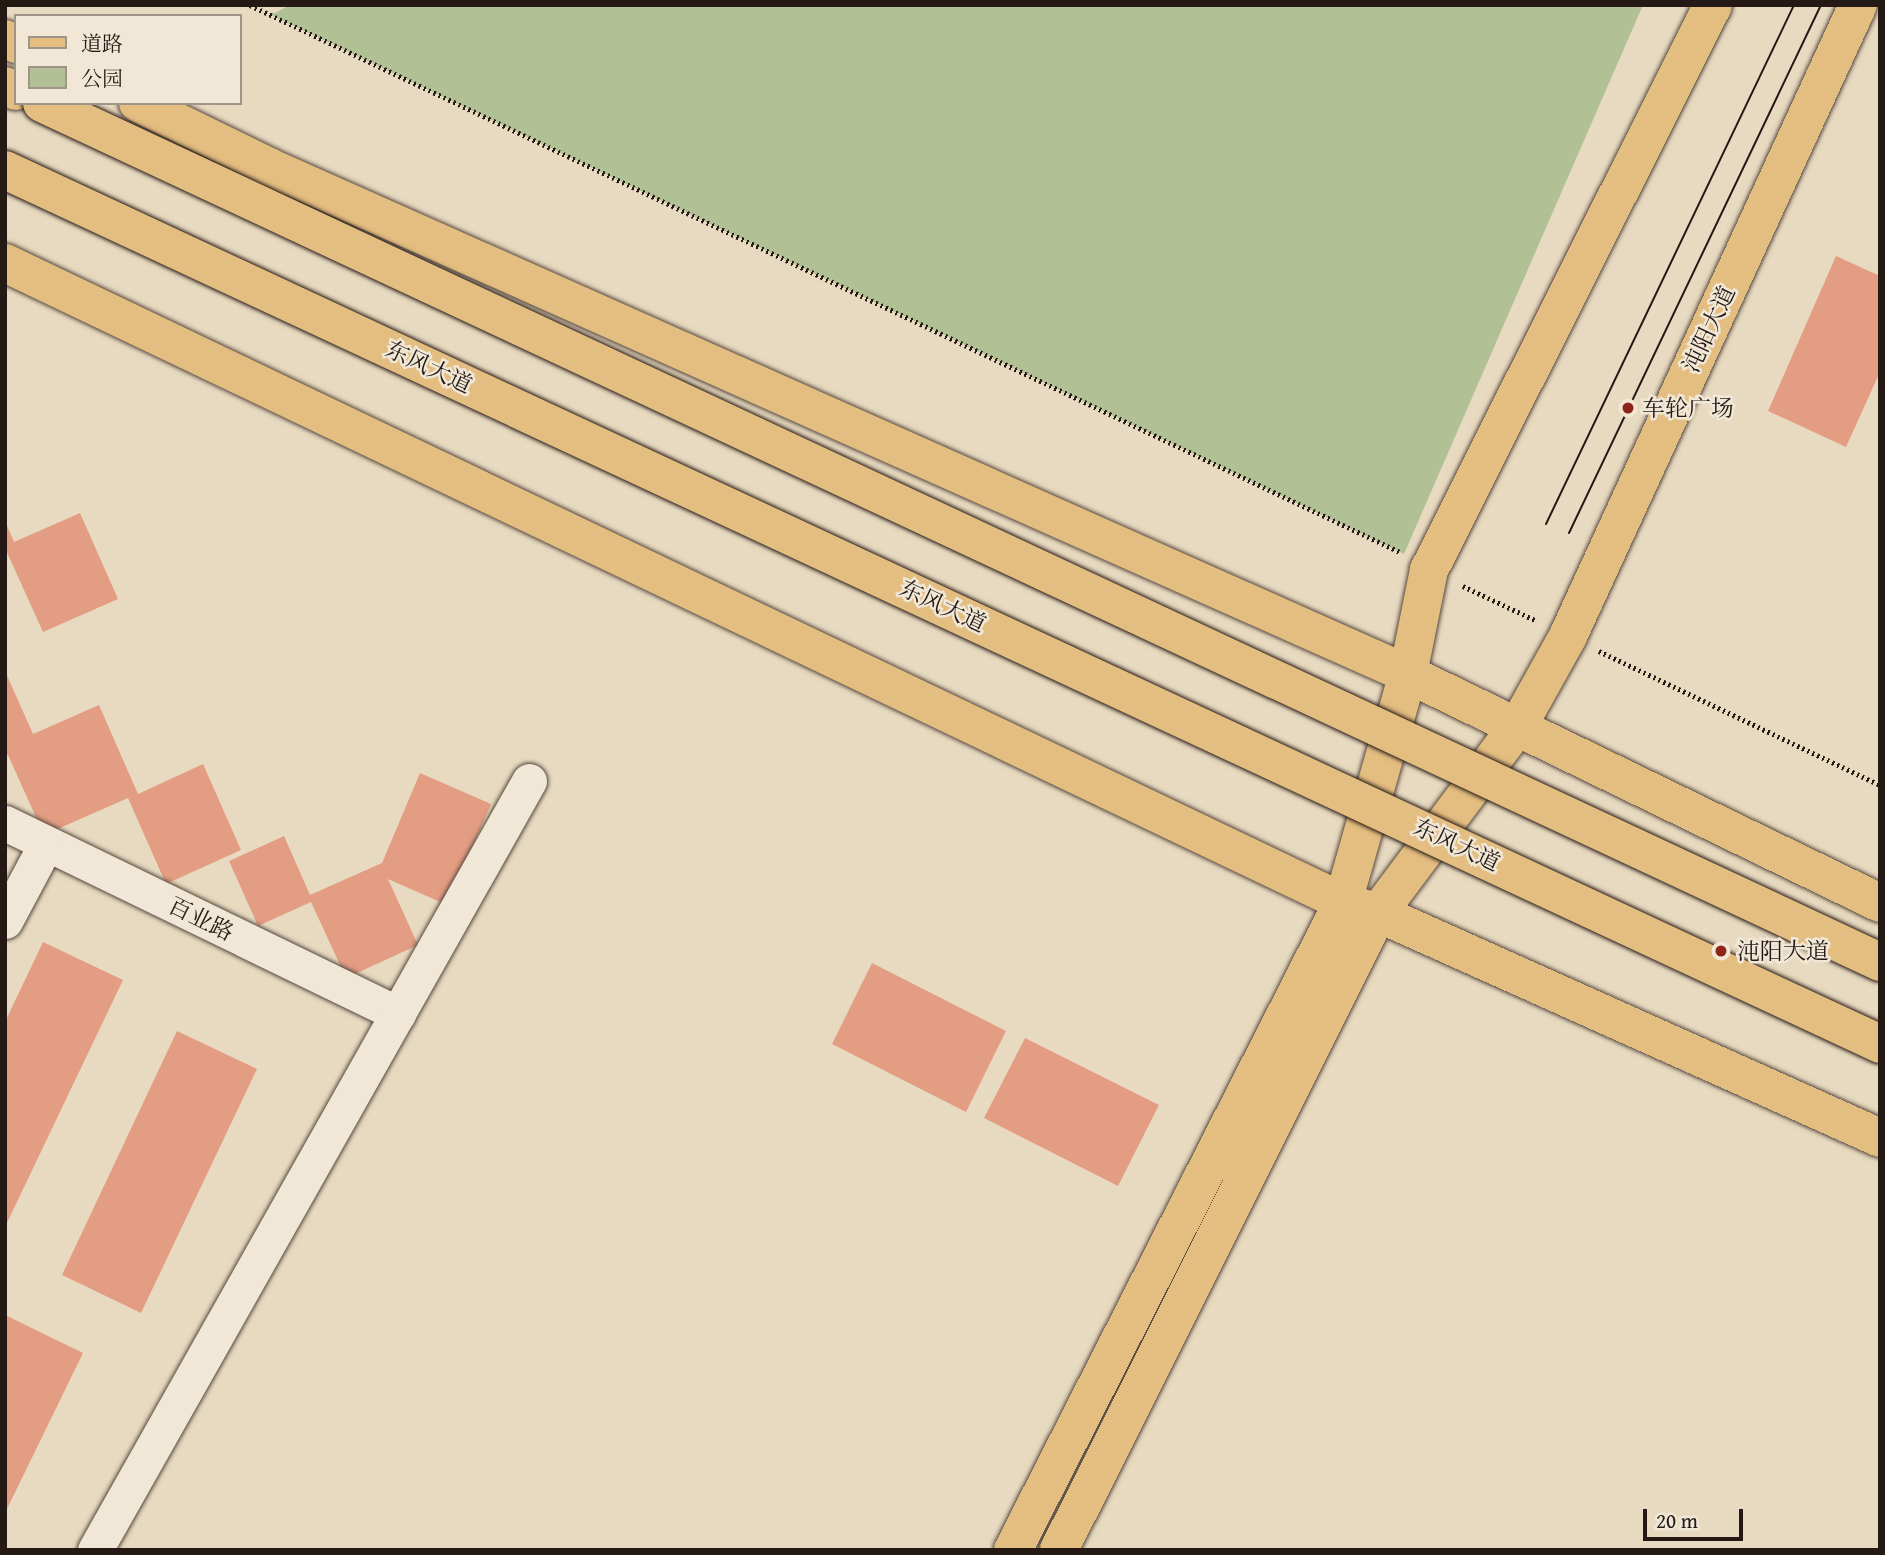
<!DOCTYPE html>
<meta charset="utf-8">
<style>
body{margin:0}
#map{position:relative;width:1885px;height:1555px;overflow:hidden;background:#e8dac0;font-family:"Gentium Book Plus","Noto Serif SC",serif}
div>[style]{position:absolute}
.green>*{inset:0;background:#b2c095}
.building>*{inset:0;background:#e39d83}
.path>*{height:4.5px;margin-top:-2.25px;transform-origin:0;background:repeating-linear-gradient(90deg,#241914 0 2px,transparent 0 5.5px)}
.roads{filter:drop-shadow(0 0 2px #55493f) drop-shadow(0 0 2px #55493f)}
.minor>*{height:35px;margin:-17.5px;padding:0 17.5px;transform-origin:17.5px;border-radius:17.5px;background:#f0e7d6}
.major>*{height:38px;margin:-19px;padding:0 19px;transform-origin:19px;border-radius:19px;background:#e4bd80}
.highway>*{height:38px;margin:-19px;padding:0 19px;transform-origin:19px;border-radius:19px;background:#e4bd80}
.tram>*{height:2px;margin:-1px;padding:0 1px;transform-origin:1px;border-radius:1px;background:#241914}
.bridges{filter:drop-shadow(0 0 2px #241914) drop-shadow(0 0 2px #241914)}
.highway-bridge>*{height:38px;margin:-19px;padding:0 19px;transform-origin:19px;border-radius:19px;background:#e4bd80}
.dots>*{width:19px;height:19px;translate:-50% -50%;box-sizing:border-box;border:4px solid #f0e7d6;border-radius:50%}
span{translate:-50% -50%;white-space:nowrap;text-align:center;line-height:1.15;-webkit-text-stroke:5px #f0e7d6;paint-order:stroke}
.street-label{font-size:23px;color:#241914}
.poi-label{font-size:23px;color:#241914}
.left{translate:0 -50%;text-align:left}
.frame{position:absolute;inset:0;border:7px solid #241914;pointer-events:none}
.legend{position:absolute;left:14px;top:14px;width:228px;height:91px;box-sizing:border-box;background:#f0e7d6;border:2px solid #9e9588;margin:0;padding:9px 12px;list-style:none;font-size:21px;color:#241914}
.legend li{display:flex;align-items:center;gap:14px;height:35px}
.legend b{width:35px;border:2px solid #9e9588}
.scale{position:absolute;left:1643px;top:1509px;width:100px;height:32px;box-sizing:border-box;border:4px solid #241914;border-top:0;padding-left:9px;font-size:21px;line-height:24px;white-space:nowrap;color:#241914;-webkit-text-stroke:5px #f0e7d6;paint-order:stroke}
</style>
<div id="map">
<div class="green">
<div style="clip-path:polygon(290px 5px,1643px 5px,1404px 554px,271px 15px)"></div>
</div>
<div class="building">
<div style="clip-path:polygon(1836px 256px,1880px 276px,1880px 372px,1846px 447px,1768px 411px)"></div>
<div style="clip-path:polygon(80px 513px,118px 599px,43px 632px,5px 548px,5px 521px,14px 542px)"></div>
<div style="clip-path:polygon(5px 671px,33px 734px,99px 705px,138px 794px,203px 764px,241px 850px,166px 884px,128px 798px,44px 835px,8px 755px,5px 756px)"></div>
<div style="clip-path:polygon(420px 773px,491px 804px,447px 905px,388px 879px,418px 945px,346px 978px,311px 902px,258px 926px,229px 861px,284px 836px,310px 895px,382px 863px)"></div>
<div style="clip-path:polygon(43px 942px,123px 980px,5px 1227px,5px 1022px)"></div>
<div style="clip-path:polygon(872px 963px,1006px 1031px,966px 1112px,832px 1044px)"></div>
<div style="clip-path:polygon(177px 1031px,257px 1069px,141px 1313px,62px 1275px)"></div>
<div style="clip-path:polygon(1025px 1038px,1159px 1105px,1118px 1186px,984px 1118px)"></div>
<div style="clip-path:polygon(5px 1315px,83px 1353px,5px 1513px)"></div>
</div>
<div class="path">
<div style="left:250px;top:5px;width:1273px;rotate:25.44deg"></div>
<div style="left:1463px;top:586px;width:82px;rotate:25.3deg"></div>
<div style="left:1599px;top:651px;width:311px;rotate:25.5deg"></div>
</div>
<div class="roads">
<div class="minor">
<div style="left:5px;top:823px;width:437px;rotate:25.9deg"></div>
<div style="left:5px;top:921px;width:87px;rotate:-62deg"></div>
<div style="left:95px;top:1550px;width:883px;rotate:-60.56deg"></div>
</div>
<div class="major">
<div style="left:5px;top:39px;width:12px;rotate:24deg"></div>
<div style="left:138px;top:103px;width:146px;rotate:26deg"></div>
<div style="left:269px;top:167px;width:1247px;rotate:24deg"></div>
<div style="left:1408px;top:674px;width:525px;rotate:25.88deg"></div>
<div style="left:5px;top:263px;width:1483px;rotate:25.53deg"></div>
<div style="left:1343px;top:902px;width:37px;rotate:17deg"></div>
<div style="left:1378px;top:913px;width:550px;rotate:24.14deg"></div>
<div style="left:1013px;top:1550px;width:727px;rotate:-63.01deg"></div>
<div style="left:1343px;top:902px;width:237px;rotate:-74.1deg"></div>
<div style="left:1408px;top:674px;width:106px;rotate:-78.6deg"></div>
<div style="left:1429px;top:570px;width:632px;rotate:-63.31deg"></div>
<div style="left:1059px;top:1550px;width:712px;rotate:-63.4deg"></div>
<div style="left:1378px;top:913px;width:234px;rotate:-53.2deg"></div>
<div style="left:1518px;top:726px;width:103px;rotate:-60.9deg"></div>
<div style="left:1568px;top:636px;width:694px;rotate:-65.32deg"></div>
</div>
<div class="highway">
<div style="left:5px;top:86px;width:12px;rotate:24deg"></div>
</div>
</div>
<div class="tram">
<div style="left:1546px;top:524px;width:575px;rotate:-64.46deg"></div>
<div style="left:1569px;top:533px;width:585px;rotate:-64.49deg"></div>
</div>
<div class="bridges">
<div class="highway-bridge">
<div style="left:42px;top:103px;width:2029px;rotate:25.05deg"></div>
<div style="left:5px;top:170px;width:2069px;rotate:24.99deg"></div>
</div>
</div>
<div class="dots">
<div style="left:1628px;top:408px;background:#8f2418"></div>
<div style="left:1721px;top:951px;background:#8f2418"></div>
</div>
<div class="street-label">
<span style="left:1709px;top:329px;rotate:-65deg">沌阳大道</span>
<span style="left:429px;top:367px;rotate:25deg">东风大道</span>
<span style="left:943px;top:606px;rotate:25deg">东风大道</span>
<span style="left:1457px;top:845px;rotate:25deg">东风大道</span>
<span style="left:201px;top:919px;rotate:26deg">百业路</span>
</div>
<div class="poi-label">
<span class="left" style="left:1642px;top:408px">车轮广场</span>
<span class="left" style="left:1737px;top:951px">沌阳大道</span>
</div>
<div class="frame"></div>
<ul class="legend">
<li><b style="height:9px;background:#e4bd80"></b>道路</li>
<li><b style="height:19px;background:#b2c095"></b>公园</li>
</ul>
<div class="scale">20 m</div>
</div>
